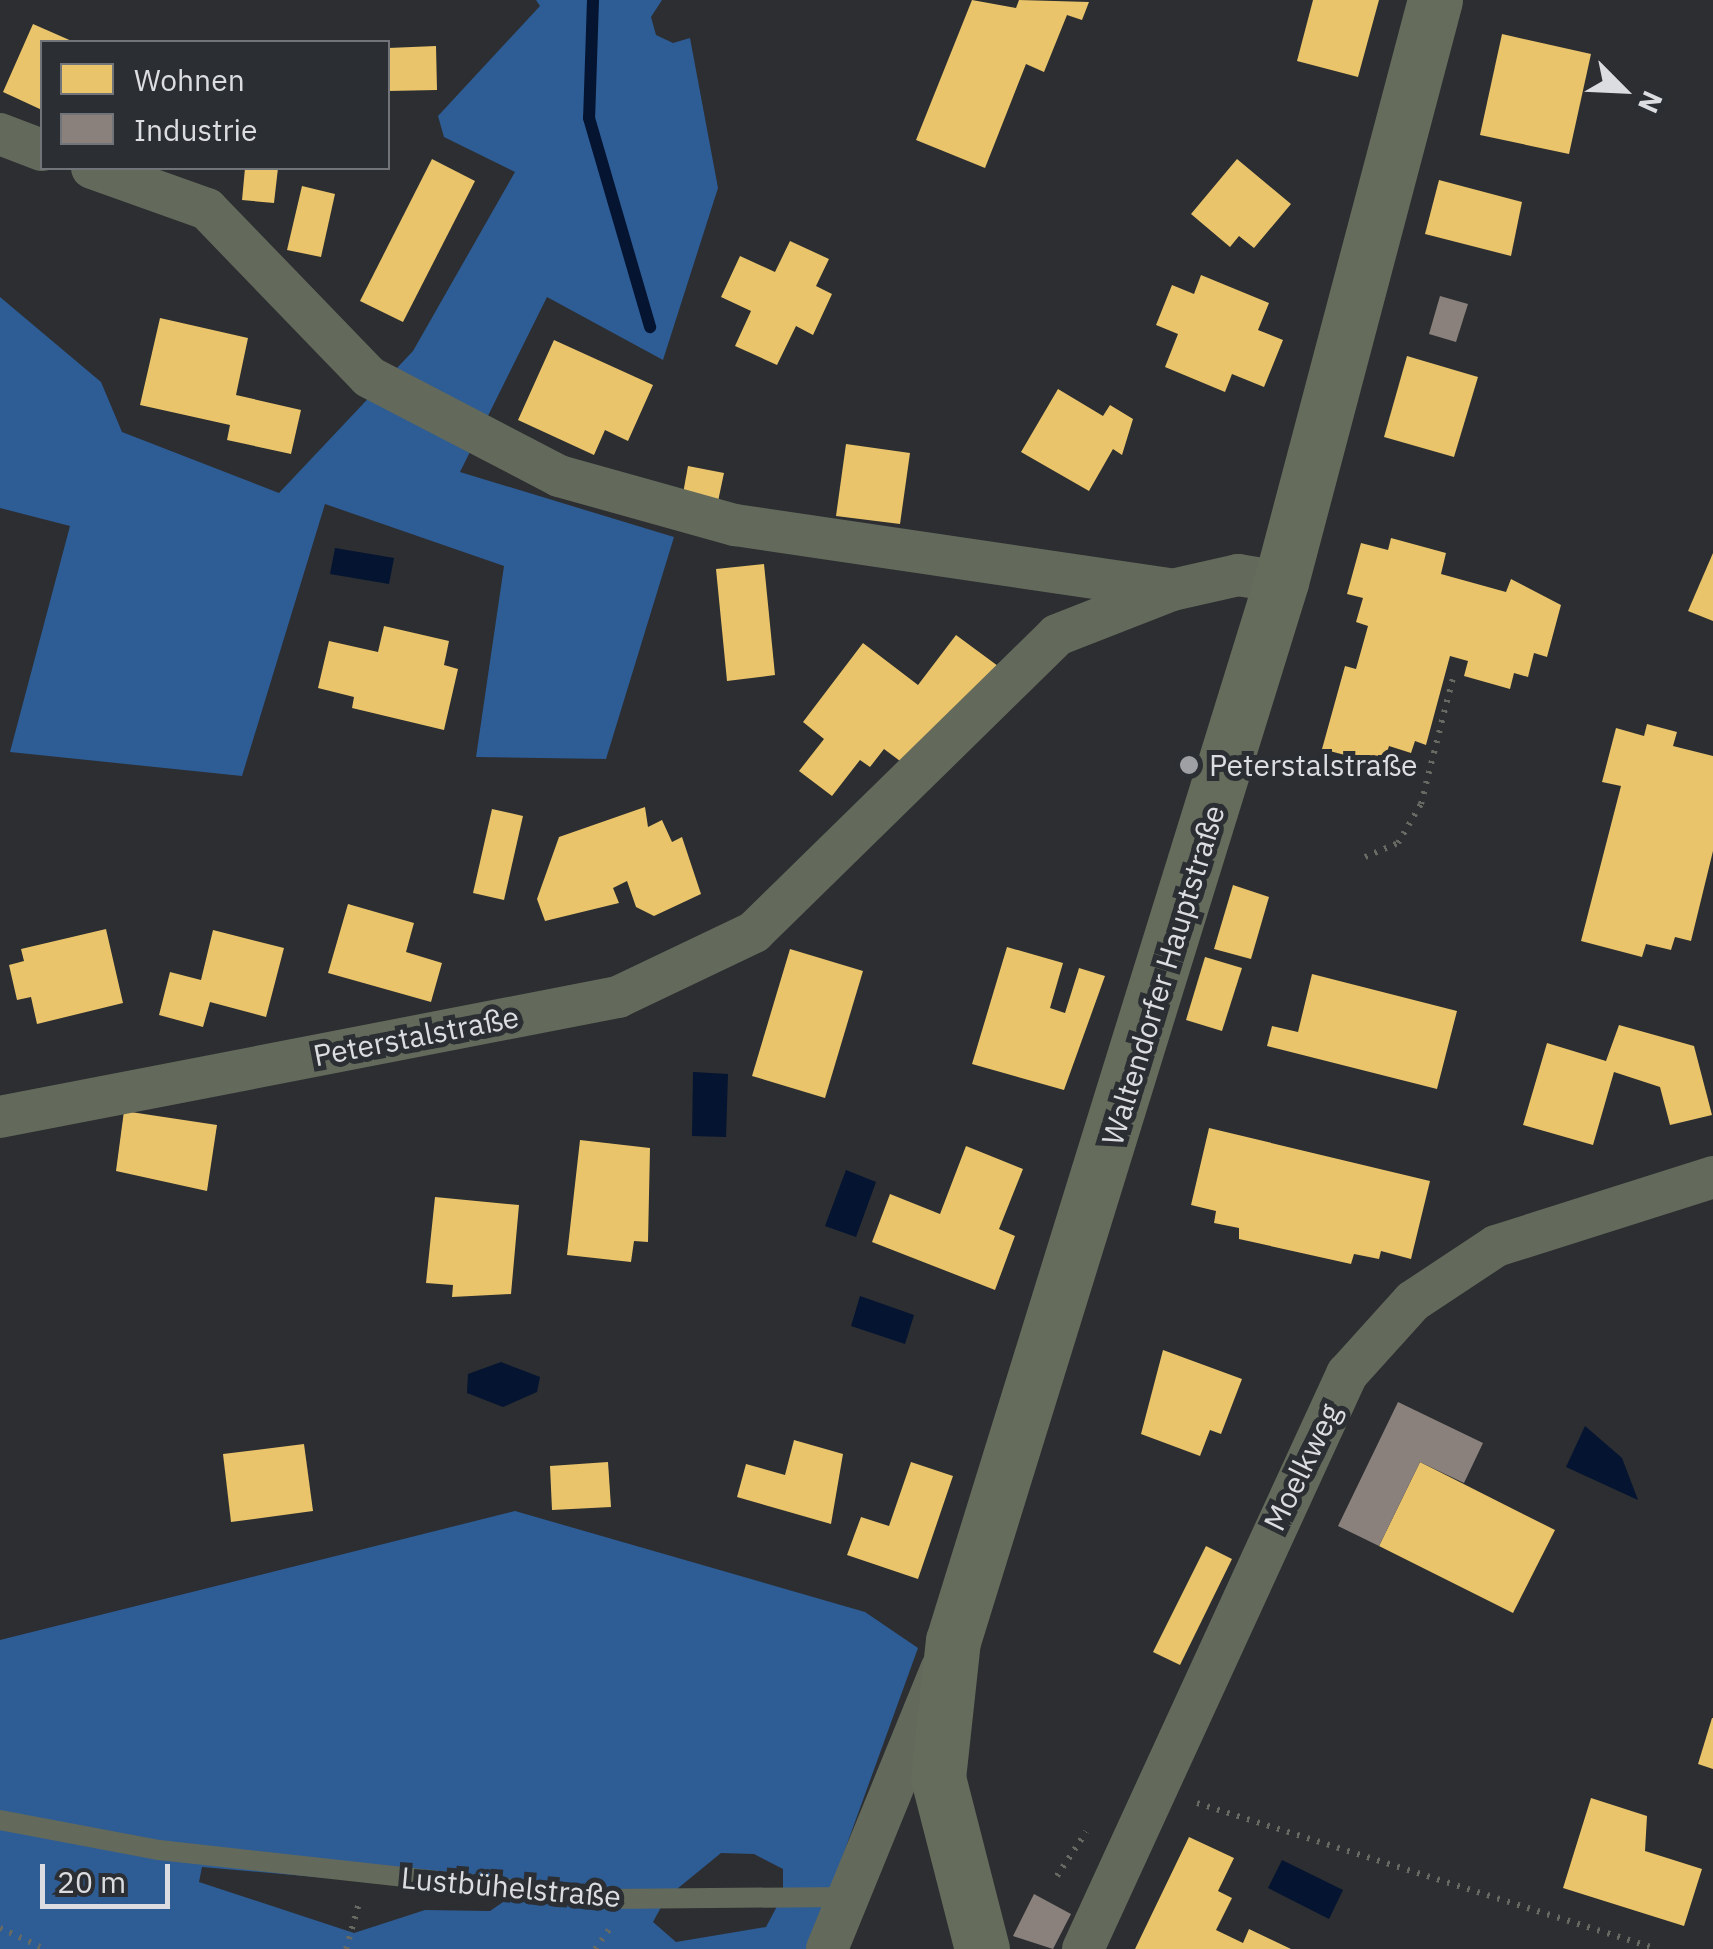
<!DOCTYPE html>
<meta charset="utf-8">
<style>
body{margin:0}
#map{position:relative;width:1713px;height:1949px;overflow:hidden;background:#2c2e31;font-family:"IBM Plex Sans",sans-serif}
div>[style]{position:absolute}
.forest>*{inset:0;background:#2e5c94}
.water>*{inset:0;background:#041431}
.homes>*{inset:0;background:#e9c46a}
.industry>*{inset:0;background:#8a817c}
.stream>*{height:12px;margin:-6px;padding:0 6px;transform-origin:6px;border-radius:6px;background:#041431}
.path>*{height:6px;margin-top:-3px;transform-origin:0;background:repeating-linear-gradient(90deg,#666a62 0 2.5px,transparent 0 10.5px)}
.lane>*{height:20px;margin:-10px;padding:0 10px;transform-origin:10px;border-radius:10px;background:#636a5b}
.street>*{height:42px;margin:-21px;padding:0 21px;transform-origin:21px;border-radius:21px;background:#636a5b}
.secondary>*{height:55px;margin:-27.5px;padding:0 27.5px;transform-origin:27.5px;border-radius:27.5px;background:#656c5c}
.dots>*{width:28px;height:28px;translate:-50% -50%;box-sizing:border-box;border:5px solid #2b2e32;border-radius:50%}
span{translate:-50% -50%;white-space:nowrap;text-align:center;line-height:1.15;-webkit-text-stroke:10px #2b2e32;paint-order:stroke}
.poi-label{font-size:30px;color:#dbdde0}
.left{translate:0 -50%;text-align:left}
.street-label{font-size:30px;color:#dbdde0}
.legend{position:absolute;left:40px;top:40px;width:350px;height:130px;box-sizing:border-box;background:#2b2e32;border:2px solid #717478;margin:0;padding:12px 18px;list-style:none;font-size:30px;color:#dbdde0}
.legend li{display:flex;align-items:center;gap:20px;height:50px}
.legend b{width:50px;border:2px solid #717478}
.north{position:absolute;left:1573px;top:40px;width:100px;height:100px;-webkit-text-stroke:8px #2b2e32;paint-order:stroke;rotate:114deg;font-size:28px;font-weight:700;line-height:40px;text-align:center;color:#dbdde0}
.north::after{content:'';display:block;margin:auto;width:35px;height:45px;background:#dbdde0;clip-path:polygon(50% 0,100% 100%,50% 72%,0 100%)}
.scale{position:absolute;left:40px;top:1864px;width:130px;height:45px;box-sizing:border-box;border:5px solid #dbdde0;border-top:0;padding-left:12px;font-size:30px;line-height:35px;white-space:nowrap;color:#dbdde0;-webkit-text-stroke:8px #2b2e32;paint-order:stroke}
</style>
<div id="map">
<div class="forest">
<div style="clip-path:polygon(536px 0,662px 0,651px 17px,656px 35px,673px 43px,690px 38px,718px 188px,663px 360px,547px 297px,460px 472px,674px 537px,606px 759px,476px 757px,504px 566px,325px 504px,242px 776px,10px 752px,70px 526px,0 508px,0 297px,101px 382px,122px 432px,279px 493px,413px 351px,515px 172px,444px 137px,438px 116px,540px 6px)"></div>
<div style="clip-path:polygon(evenodd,515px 1511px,865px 1612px,918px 1648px,809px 1949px,0 1949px,0 1640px,515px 1511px,721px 1853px,754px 1854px,783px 1869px,783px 1895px,766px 1927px,676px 1942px,653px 1922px,666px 1898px,721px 1853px,515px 1511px,202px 1867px,395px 1884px,506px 1900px,490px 1911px,425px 1910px,354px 1933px,199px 1882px,202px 1867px)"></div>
</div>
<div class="water">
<div style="clip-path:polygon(335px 548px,394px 558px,389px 584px,330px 574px)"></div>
<div style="clip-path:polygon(693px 1072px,728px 1074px,726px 1137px,692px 1136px)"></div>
<div style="clip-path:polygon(846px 1170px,876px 1182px,856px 1237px,825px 1226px)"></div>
<div style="clip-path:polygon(860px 1296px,914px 1315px,905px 1344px,851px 1326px)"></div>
<div style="clip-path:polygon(501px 1362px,540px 1377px,537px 1392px,503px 1407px,467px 1393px,468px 1374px)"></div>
<div style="clip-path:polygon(1585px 1426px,1622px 1458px,1638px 1500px,1566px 1467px)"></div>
<div style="clip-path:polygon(1282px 1860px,1343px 1890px,1329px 1919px,1268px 1888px)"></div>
</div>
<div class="homes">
<div style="clip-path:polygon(972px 0,1016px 8px,1019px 0,1089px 2px,1082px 20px,1067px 15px,1044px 72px,1026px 64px,985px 168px,916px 140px)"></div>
<div style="clip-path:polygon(1313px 0,1379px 0,1358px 77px,1297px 61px)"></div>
<div style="clip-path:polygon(33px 24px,74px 42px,42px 42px,42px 110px,3px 92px)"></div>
<div style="clip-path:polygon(1502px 34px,1591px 54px,1569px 154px,1480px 135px)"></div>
<div style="clip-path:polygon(436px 46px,437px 90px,388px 91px,388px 48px)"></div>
<div style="clip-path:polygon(432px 159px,475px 181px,403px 322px,360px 301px)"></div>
<div style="clip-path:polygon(1237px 159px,1291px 204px,1254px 248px,1239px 236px,1230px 247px,1191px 214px)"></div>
<div style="clip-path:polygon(245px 168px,278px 168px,274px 203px,242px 200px)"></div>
<div style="clip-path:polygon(1439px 180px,1522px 202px,1511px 256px,1425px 234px)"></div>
<div style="clip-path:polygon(302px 186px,335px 194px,321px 257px,287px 250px)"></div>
<div style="clip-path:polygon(790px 241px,829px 259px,816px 286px,832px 294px,813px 335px,796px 326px,777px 365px,735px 346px,751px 311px,721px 297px,740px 256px,775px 272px)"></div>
<div style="clip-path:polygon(1201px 275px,1269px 303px,1258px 330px,1283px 340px,1264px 387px,1232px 374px,1225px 392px,1165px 367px,1178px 334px,1156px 325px,1172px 285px,1194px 294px)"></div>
<div style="clip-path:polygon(160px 318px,248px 338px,236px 395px,301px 410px,291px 454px,227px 440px,230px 425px,140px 405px)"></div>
<div style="clip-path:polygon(554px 340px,653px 385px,628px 441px,605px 430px,594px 455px,518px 420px)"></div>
<div style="clip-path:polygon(1407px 356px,1478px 377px,1454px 457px,1384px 437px)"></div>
<div style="clip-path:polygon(1058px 389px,1103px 416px,1110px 405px,1133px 419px,1122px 455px,1113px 449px,1089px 491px,1021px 452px)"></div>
<div style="clip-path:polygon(846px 444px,910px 453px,900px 524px,836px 516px)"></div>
<div style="clip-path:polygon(688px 466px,724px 473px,717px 506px,682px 499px)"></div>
<div style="clip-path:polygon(1391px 538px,1446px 553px,1441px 574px,1506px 592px,1511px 579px,1561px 605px,1547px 657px,1534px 653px,1528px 677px,1514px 673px,1510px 689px,1464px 676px,1468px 661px,1450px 656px,1426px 745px,1415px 741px,1411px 753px,1389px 746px,1383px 765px,1322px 749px,1345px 666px,1356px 669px,1368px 626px,1356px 622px,1363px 598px,1347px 594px,1361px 543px,1388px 550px)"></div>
<div style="clip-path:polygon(1713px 553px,1713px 621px,1688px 611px)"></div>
<div style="clip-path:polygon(764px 564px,775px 675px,727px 681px,716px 569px)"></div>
<div style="clip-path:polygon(384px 626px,449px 641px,444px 665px,458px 669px,444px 730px,352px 708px,354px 697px,318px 688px,329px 641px,378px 652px)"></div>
<div style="clip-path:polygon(956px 635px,998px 666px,900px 761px,884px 749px,870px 767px,860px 760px,832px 796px,799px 771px,824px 739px,803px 722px,863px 643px,918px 685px)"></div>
<div style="clip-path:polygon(1647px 724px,1677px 732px,1673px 746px,1713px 756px,1713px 851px,1691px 941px,1675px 937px,1671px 950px,1646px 944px,1642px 957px,1581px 941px,1621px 786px,1602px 782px,1616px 728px,1644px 736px)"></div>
<div style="clip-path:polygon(645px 807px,648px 827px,662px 820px,672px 842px,682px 837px,701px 894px,654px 916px,636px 907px,627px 881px,613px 888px,619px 903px,545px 921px,537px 899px,559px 837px)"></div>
<div style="clip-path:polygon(492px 809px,523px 816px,504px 900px,473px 893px)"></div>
<div style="clip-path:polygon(1233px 885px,1269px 897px,1251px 959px,1214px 949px)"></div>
<div style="clip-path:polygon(348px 904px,414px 923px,406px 952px,442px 963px,431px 1002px,328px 973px)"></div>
<div style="clip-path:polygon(106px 929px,123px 1003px,37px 1024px,31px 997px,17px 1000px,9px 965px,24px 961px,21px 949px)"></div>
<div style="clip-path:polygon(213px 930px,284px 948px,266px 1017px,210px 1002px,203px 1027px,159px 1015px,170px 972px,201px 980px)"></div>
<div style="clip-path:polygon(1007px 947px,1063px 963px,1050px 1008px,1065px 1013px,1079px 968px,1105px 976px,1064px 1090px,972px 1064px)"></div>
<div style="clip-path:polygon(790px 949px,863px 971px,825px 1098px,752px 1076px)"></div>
<div style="clip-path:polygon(1205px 957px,1242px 968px,1222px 1031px,1186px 1020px)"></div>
<div style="clip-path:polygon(1312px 974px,1457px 1011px,1437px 1089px,1267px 1046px,1272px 1026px,1298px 1032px)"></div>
<div style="clip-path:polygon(1619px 1025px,1694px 1046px,1712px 1115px,1670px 1125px,1660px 1087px,1614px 1072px,1593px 1145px,1523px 1125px,1547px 1043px,1606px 1061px)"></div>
<div style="clip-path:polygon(124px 1111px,217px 1125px,207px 1191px,116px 1171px)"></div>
<div style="clip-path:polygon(1209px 1128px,1430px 1181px,1411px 1259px,1381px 1251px,1379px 1259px,1354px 1254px,1351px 1264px,1239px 1239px,1239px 1228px,1214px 1223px,1216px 1211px,1191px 1205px)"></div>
<div style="clip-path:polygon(580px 1140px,650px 1148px,648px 1242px,634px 1241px,631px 1262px,567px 1255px)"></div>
<div style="clip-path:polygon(966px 1146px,1023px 1169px,999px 1229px,1015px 1236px,995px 1290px,872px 1242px,890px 1194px,940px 1214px)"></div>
<div style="clip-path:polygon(435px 1197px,519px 1205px,511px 1294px,452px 1297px,453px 1285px,426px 1283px)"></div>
<div style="clip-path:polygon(1163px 1350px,1242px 1379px,1221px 1434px,1210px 1430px,1200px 1456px,1141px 1434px)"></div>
<div style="clip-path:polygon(794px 1440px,843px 1454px,831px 1524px,737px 1497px,746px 1464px,785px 1475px)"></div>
<div style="clip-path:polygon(304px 1444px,313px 1511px,231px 1522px,223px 1454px)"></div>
<div style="clip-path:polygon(608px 1462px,611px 1507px,552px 1510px,550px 1466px)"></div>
<div style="clip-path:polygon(911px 1462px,953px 1476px,918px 1579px,847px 1555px,861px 1517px,889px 1526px)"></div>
<div style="clip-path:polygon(1420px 1462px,1555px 1530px,1513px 1613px,1379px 1546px)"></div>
<div style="clip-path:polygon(1206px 1546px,1232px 1559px,1180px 1665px,1153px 1652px)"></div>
<div style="clip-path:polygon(1712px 1718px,1713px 1718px,1713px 1769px,1698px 1764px)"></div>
<div style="clip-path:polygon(1591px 1798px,1647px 1816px,1645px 1851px,1702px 1869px,1684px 1926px,1563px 1888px)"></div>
<div style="clip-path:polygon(1189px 1837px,1234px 1858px,1218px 1891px,1232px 1898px,1216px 1930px,1243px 1943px,1249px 1929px,1291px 1949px,1135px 1949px)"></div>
</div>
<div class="industry">
<div style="clip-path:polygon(1440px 296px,1468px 304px,1456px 342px,1429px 334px)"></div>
<div style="clip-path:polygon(1398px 1402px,1483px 1443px,1464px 1483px,1420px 1462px,1379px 1546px,1338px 1526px)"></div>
<div style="clip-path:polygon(1034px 1894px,1071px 1914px,1053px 1949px,1013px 1936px)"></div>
</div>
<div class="stream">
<div style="left:593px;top:0;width:118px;rotate:91.9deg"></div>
<div style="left:589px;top:118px;width:218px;rotate:73.7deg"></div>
</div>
<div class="path">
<div style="left:1365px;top:857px;width:36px;rotate:-23deg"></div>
<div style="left:1398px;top:843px;width:45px;rotate:-59.5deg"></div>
<div style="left:1421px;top:804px;width:134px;rotate:-75.8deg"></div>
<div style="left:1197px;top:1803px;width:483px;rotate:17.6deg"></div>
<div style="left:1057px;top:1876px;width:53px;rotate:-56.6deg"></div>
<div style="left:0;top:1928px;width:50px;rotate:25deg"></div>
<div style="left:346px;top:1949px;width:48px;rotate:-74.2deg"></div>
<div style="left:595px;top:1949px;width:26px;rotate:-54deg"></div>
</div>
<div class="lane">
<div style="left:0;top:1820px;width:162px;rotate:10.7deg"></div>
<div style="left:159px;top:1850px;width:450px;rotate:6.3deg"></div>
<div style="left:606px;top:1899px;width:240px;rotate:-0.5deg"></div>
</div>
<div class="street">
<div style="left:0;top:134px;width:45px;rotate:20.9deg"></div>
<div style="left:92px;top:168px;width:122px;rotate:19.6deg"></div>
<div style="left:207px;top:209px;width:233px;rotate:46deg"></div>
<div style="left:369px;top:377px;width:214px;rotate:27.5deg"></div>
<div style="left:559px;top:476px;width:183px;rotate:15.6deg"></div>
<div style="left:735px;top:525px;width:437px;rotate:8.4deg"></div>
<div style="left:0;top:1117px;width:630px;rotate:-10.99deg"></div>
<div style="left:618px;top:997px;width:151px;rotate:-25.5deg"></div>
<div style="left:754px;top:932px;width:424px;rotate:-44.4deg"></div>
<div style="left:1057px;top:635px;width:123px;rotate:-21.4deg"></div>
<div style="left:1172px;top:590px;width:68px;rotate:-12.8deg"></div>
<div style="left:1238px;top:575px;width:44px;rotate:9.2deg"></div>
<div style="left:827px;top:1949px;width:302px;rotate:-67.8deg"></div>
<div style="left:1083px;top:1949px;width:633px;rotate:-65.34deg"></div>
<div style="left:1347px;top:1374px;width:98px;rotate:-47.9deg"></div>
<div style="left:1413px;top:1301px;width:100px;rotate:-33.5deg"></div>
<div style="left:1496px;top:1246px;width:228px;rotate:-17.6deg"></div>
</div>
<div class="secondary">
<div style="left:982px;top:1949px;width:177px;rotate:-104.4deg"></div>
<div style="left:938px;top:1778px;width:138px;rotate:-83.8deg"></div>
<div style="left:953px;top:1641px;width:1109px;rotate:-72.79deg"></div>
<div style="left:1281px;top:582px;width:602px;rotate:-75.18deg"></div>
</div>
<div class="dots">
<div style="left:1189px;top:765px;background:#9ea0a3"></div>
</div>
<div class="poi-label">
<span class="left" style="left:1209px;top:765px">Peterstalstraße</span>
</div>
<div class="street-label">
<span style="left:1163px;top:975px;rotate:-73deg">Waltendorfer Hauptstraße</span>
<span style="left:416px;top:1036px;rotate:-11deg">Peterstalstraße</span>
<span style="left:1302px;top:1467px;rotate:-64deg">Moelkweg</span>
<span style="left:511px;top:1887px;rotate:5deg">Lustbühelstraße</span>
</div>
<ul class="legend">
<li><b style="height:28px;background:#e9c46a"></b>Wohnen</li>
<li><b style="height:28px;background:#8a817c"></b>Industrie</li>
</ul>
<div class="north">N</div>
<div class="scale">20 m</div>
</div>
